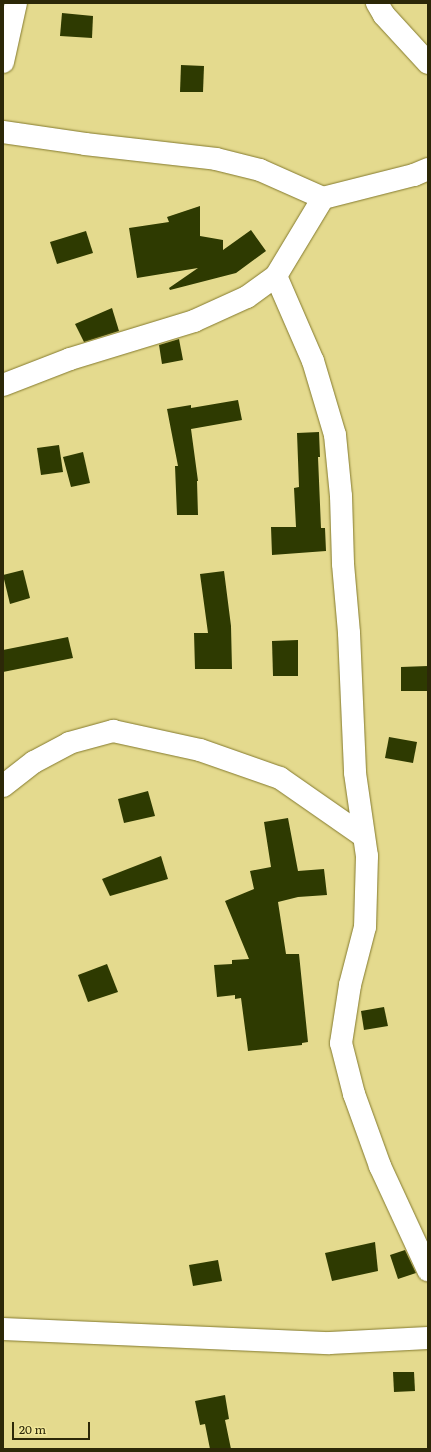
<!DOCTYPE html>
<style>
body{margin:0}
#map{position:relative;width:431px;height:1452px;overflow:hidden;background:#e4da8e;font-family:Literata,serif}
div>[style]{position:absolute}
.building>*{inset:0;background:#2e3a01}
.roads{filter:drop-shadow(0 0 1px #847a2e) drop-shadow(0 0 1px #847a2e)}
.street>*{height:22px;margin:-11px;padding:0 11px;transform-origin:11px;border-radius:11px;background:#fff}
span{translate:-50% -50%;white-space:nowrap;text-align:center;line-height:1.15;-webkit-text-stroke:4px #f1e79a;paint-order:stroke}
.frame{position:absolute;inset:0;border:4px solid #2c2808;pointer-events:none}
.scale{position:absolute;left:12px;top:1422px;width:78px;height:18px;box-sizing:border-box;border:2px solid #2c2808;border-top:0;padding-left:5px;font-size:12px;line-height:14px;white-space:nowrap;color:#2c2808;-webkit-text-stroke:3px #f1e79a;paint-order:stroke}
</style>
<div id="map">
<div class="building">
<div style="clip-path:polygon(62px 13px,93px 16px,92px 38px,60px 36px)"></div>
<div style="clip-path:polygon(181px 65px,204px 66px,203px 92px,180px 92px)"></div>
<div style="clip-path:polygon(200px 206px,200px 236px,223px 240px,223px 250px,251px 230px,266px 251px,236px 273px,170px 290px,169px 288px,198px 268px,137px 278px,129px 228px,169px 222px,167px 217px)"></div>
<div style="clip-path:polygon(86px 231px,93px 253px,57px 264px,50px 242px)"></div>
<div style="clip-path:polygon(112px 308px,119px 331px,84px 342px,75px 324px)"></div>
<div style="clip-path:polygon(179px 339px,183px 360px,162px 364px,159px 345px)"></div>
<div style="clip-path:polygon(238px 400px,242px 420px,191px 429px,198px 481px,197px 481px,198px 515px,177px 515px,175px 466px,178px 466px,167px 409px,191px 405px,191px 408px)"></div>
<div style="clip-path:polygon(319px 432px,320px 457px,318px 457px,321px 528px,325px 528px,326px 551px,272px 555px,271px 527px,296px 527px,294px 488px,299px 487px,297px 433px)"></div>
<div style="clip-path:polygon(59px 445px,63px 472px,41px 475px,37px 448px)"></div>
<div style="clip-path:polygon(83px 452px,90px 483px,71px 487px,63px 457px)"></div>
<div style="clip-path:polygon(23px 570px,30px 598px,10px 604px,3px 575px)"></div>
<div style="clip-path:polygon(224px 571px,231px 626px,232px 669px,195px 669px,194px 633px,208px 633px,200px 574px)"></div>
<div style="clip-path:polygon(68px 637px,73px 658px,3px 672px,3px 650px)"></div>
<div style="clip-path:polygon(298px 640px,298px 676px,273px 676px,272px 641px)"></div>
<div style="clip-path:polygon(428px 666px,428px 691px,401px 691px,401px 667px)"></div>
<div style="clip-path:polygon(389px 737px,417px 742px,413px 763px,385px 758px)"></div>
<div style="clip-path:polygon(148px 791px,155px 816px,124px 823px,118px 799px)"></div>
<div style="clip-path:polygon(288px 818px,298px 871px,324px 869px,327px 895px,298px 897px,278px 902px,286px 954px,299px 954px,308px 1042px,302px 1043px,302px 1045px,248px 1051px,241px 998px,235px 999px,235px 995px,217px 997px,214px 965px,232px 964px,232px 960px,249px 959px,225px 901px,254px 889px,250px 871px,271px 867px,264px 822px)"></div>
<div style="clip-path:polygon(161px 856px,168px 879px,110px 896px,102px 879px)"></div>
<div style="clip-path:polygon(107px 964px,118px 992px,88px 1002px,78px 975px)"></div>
<div style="clip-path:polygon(384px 1007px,388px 1026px,364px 1030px,361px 1011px)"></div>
<div style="clip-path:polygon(375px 1242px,378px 1271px,332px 1281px,325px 1253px)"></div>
<div style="clip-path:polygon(405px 1250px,416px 1273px,398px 1279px,390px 1255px)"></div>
<div style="clip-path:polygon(218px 1260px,222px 1281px,193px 1286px,189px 1265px)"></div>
<div style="clip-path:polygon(393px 1372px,414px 1372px,415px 1391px,394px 1392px)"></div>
<div style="clip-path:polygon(225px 1395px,229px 1419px,225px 1420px,231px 1449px,210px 1449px,205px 1424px,200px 1425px,195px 1401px)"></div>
</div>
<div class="roads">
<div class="street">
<div style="left:377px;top:3px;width:14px;rotate:60deg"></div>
<div style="left:384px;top:15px;width:65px;rotate:47.5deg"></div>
<div style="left:3px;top:62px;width:60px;rotate:-77.6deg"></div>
<div style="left:3px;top:132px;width:83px;rotate:8.3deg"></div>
<div style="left:85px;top:144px;width:132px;rotate:6.5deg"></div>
<div style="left:216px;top:159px;width:45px;rotate:14deg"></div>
<div style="left:260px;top:170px;width:69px;rotate:24deg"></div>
<div style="left:323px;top:198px;width:94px;rotate:-14.2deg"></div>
<div style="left:414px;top:175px;width:15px;rotate:-23deg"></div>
<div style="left:323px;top:198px;width:91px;rotate:121.1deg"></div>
<div style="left:276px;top:276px;width:93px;rotate:66.5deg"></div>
<div style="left:313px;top:361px;width:77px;rotate:73.4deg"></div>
<div style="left:335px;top:435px;width:61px;rotate:84.4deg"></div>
<div style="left:341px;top:496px;width:68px;rotate:88.3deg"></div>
<div style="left:343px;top:564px;width:69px;rotate:85deg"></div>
<div style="left:349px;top:633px;width:140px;rotate:87.5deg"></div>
<div style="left:355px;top:773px;width:84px;rotate:81.8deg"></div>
<div style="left:367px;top:856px;width:71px;rotate:91.6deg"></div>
<div style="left:365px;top:927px;width:60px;rotate:104.5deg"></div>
<div style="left:350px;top:985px;width:59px;rotate:98.8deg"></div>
<div style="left:341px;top:1043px;width:53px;rotate:75.7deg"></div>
<div style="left:354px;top:1094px;width:77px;rotate:70.1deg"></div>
<div style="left:380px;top:1166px;width:115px;rotate:65.2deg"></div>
<div style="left:3px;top:385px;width:72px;rotate:-21.2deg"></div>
<div style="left:70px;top:359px;width:130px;rotate:-17deg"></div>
<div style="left:194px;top:321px;width:58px;rotate:-24.4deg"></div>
<div style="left:247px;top:297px;width:36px;rotate:-36deg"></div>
<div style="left:3px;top:786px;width:39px;rotate:-38deg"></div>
<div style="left:34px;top:762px;width:40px;rotate:-28deg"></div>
<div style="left:69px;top:743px;width:46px;rotate:-15.3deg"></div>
<div style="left:113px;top:731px;width:89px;rotate:12.3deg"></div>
<div style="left:200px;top:750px;width:85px;rotate:19.3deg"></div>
<div style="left:280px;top:778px;width:101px;rotate:34.9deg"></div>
<div style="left:3px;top:1329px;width:327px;rotate:2.5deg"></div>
<div style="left:330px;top:1343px;width:98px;rotate:-2.9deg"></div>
</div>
</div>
<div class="frame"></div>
<div class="scale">20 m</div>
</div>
